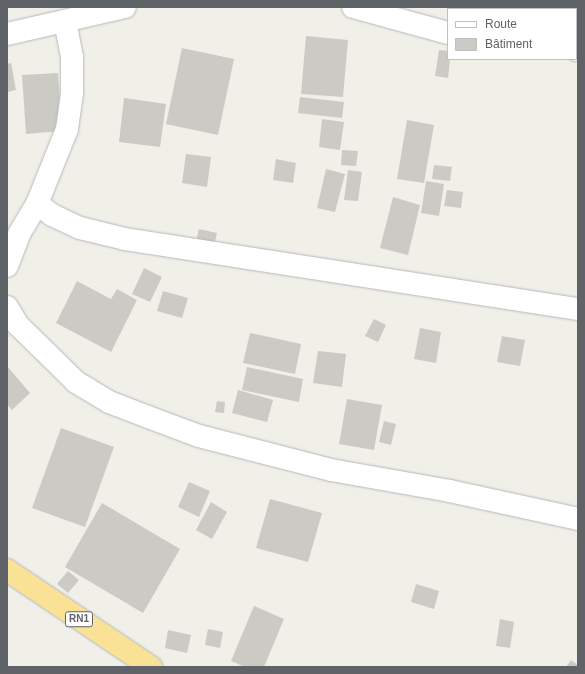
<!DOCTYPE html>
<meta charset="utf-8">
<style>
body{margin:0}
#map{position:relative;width:585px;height:674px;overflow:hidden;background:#f0efe8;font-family:Helvetica,sans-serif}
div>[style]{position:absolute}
.building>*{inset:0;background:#cccac4}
.roads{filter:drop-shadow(0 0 1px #b5b8bb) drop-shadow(0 0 1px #b5b8bb)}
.street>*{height:22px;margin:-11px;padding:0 11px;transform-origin:11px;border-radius:11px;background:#fff}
.highway>*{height:22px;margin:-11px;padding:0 11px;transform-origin:11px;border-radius:11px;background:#f9e196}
span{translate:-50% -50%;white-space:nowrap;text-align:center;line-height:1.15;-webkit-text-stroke:3px #fff;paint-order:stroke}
.shield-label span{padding:1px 3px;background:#fff;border:1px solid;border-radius:3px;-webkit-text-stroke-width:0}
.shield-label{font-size:10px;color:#5f6367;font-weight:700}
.frame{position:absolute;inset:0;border:8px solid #5f6367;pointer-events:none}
.legend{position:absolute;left:447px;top:8px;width:130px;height:52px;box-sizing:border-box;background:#fff;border:1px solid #bfc1c2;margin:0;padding:5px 7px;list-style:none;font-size:12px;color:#5f6367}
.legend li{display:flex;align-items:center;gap:8px;height:20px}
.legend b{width:20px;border:1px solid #bfc1c2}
</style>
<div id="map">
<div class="building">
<div style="clip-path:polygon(306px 36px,348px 40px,343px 97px,301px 94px)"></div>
<div style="clip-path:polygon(182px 48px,234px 59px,218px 135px,166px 124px)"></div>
<div style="clip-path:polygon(439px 50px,448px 51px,448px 59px,450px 59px,448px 78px,435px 76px)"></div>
<div style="clip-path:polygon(11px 63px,16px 90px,7px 92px,7px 64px)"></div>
<div style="clip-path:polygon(58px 73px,62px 131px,26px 134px,22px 75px)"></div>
<div style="clip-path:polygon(300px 97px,344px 102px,342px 118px,298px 113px)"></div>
<div style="clip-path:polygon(124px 98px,166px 104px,160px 147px,119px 142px)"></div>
<div style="clip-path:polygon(322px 119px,344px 122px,340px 150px,319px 147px)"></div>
<div style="clip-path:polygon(407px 120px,434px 125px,424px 183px,397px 179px)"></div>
<div style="clip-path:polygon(342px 150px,358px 151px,356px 166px,341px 165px)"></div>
<div style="clip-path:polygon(186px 154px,211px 157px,207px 187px,182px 183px)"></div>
<div style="clip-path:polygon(276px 159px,296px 163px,293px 183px,273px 180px)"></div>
<div style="clip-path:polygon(434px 165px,452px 167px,450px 181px,432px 179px)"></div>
<div style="clip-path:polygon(326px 169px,345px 174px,335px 212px,317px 208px)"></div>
<div style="clip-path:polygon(348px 170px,362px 172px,358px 201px,344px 200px)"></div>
<div style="clip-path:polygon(426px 181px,444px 184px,439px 216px,421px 213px)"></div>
<div style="clip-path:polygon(447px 190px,463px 192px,461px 208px,444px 206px)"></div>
<div style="clip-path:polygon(393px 197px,420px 205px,408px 255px,380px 248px)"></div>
<div style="clip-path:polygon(199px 229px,217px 233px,213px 250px,195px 246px)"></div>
<div style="clip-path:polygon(144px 268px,162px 277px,150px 302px,132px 294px)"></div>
<div style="clip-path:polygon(77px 281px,111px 299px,117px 289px,137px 300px,111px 352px,56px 323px)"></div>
<div style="clip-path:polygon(163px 291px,188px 298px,182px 318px,157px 311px)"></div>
<div style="clip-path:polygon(374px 319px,386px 325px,378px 342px,365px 336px)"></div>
<div style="clip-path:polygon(420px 328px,441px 332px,436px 363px,414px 359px)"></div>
<div style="clip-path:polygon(250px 333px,301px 344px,295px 374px,243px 363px)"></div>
<div style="clip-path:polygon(502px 336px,525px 340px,520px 366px,497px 362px)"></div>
<div style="clip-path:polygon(318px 351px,346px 354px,342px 387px,313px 383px)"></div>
<div style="clip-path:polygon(7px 366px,30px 393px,12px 410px,7px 404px)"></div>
<div style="clip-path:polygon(247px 367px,303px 379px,299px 402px,242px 390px)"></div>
<div style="clip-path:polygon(238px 390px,273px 400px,267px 422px,232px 413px)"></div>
<div style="clip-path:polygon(347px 399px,382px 405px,374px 450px,339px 444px)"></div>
<div style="clip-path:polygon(217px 401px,225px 402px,224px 413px,215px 412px)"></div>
<div style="clip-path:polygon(384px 421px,396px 424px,391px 445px,379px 442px)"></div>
<div style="clip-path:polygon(61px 428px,114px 447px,85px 527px,32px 508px)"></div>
<div style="clip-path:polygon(189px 482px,210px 491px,199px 517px,178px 507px)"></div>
<div style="clip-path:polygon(270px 499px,322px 513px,308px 562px,256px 548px)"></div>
<div style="clip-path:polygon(211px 502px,227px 512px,212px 539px,196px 530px)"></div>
<div style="clip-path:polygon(102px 503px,180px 549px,143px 613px,65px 567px)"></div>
<div style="clip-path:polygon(68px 571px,79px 580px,68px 593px,57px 584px)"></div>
<div style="clip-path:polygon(416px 584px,439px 591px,434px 609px,411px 602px)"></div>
<div style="clip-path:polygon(254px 606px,284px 619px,264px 667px,245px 667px,231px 661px)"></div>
<div style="clip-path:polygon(500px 619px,514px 622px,510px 648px,496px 646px)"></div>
<div style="clip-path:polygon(208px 629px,223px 632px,220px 648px,205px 645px)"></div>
<div style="clip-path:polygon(168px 630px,191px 635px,187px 653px,165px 648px)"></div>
<div style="clip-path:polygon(571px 660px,578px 665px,578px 667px,566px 667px)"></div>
</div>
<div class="roads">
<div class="street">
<div style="left:353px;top:7px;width:98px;rotate:15.3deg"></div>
<div style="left:7px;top:34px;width:121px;rotate:-12.9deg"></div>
<div style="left:576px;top:50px;width:2px"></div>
<div style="left:37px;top:204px;width:19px;rotate:36deg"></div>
<div style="left:52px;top:215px;width:31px;rotate:25deg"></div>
<div style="left:80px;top:228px;width:46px;rotate:13.7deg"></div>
<div style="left:125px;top:239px;width:458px;rotate:8.8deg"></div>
<div style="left:7px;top:266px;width:34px;rotate:-69deg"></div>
<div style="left:19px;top:234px;width:35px;rotate:-59deg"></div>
<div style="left:37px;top:204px;width:81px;rotate:-68.2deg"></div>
<div style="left:67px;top:129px;width:37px;rotate:-82deg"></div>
<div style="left:72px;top:92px;width:35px;rotate:-90deg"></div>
<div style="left:72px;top:57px;width:36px;rotate:-101deg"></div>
<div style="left:7px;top:307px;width:21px;rotate:59deg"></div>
<div style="left:18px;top:325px;width:81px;rotate:44.5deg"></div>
<div style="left:76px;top:382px;width:39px;rotate:31deg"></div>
<div style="left:109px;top:402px;width:42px;rotate:21deg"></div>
<div style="left:148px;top:417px;width:54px;rotate:20.4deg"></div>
<div style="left:199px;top:436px;width:136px;rotate:14.4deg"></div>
<div style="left:331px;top:470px;width:121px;rotate:10deg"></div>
<div style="left:450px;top:491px;width:131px;rotate:12.3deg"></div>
</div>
<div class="highway">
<div style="left:7px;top:570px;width:174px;rotate:34deg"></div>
</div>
</div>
<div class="shield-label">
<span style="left:79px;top:619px">RN1</span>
</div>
<div class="frame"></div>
<ul class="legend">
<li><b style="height:5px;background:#fff"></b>Route</li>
<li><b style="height:11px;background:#cccac4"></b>Bâtiment</li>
</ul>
</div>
